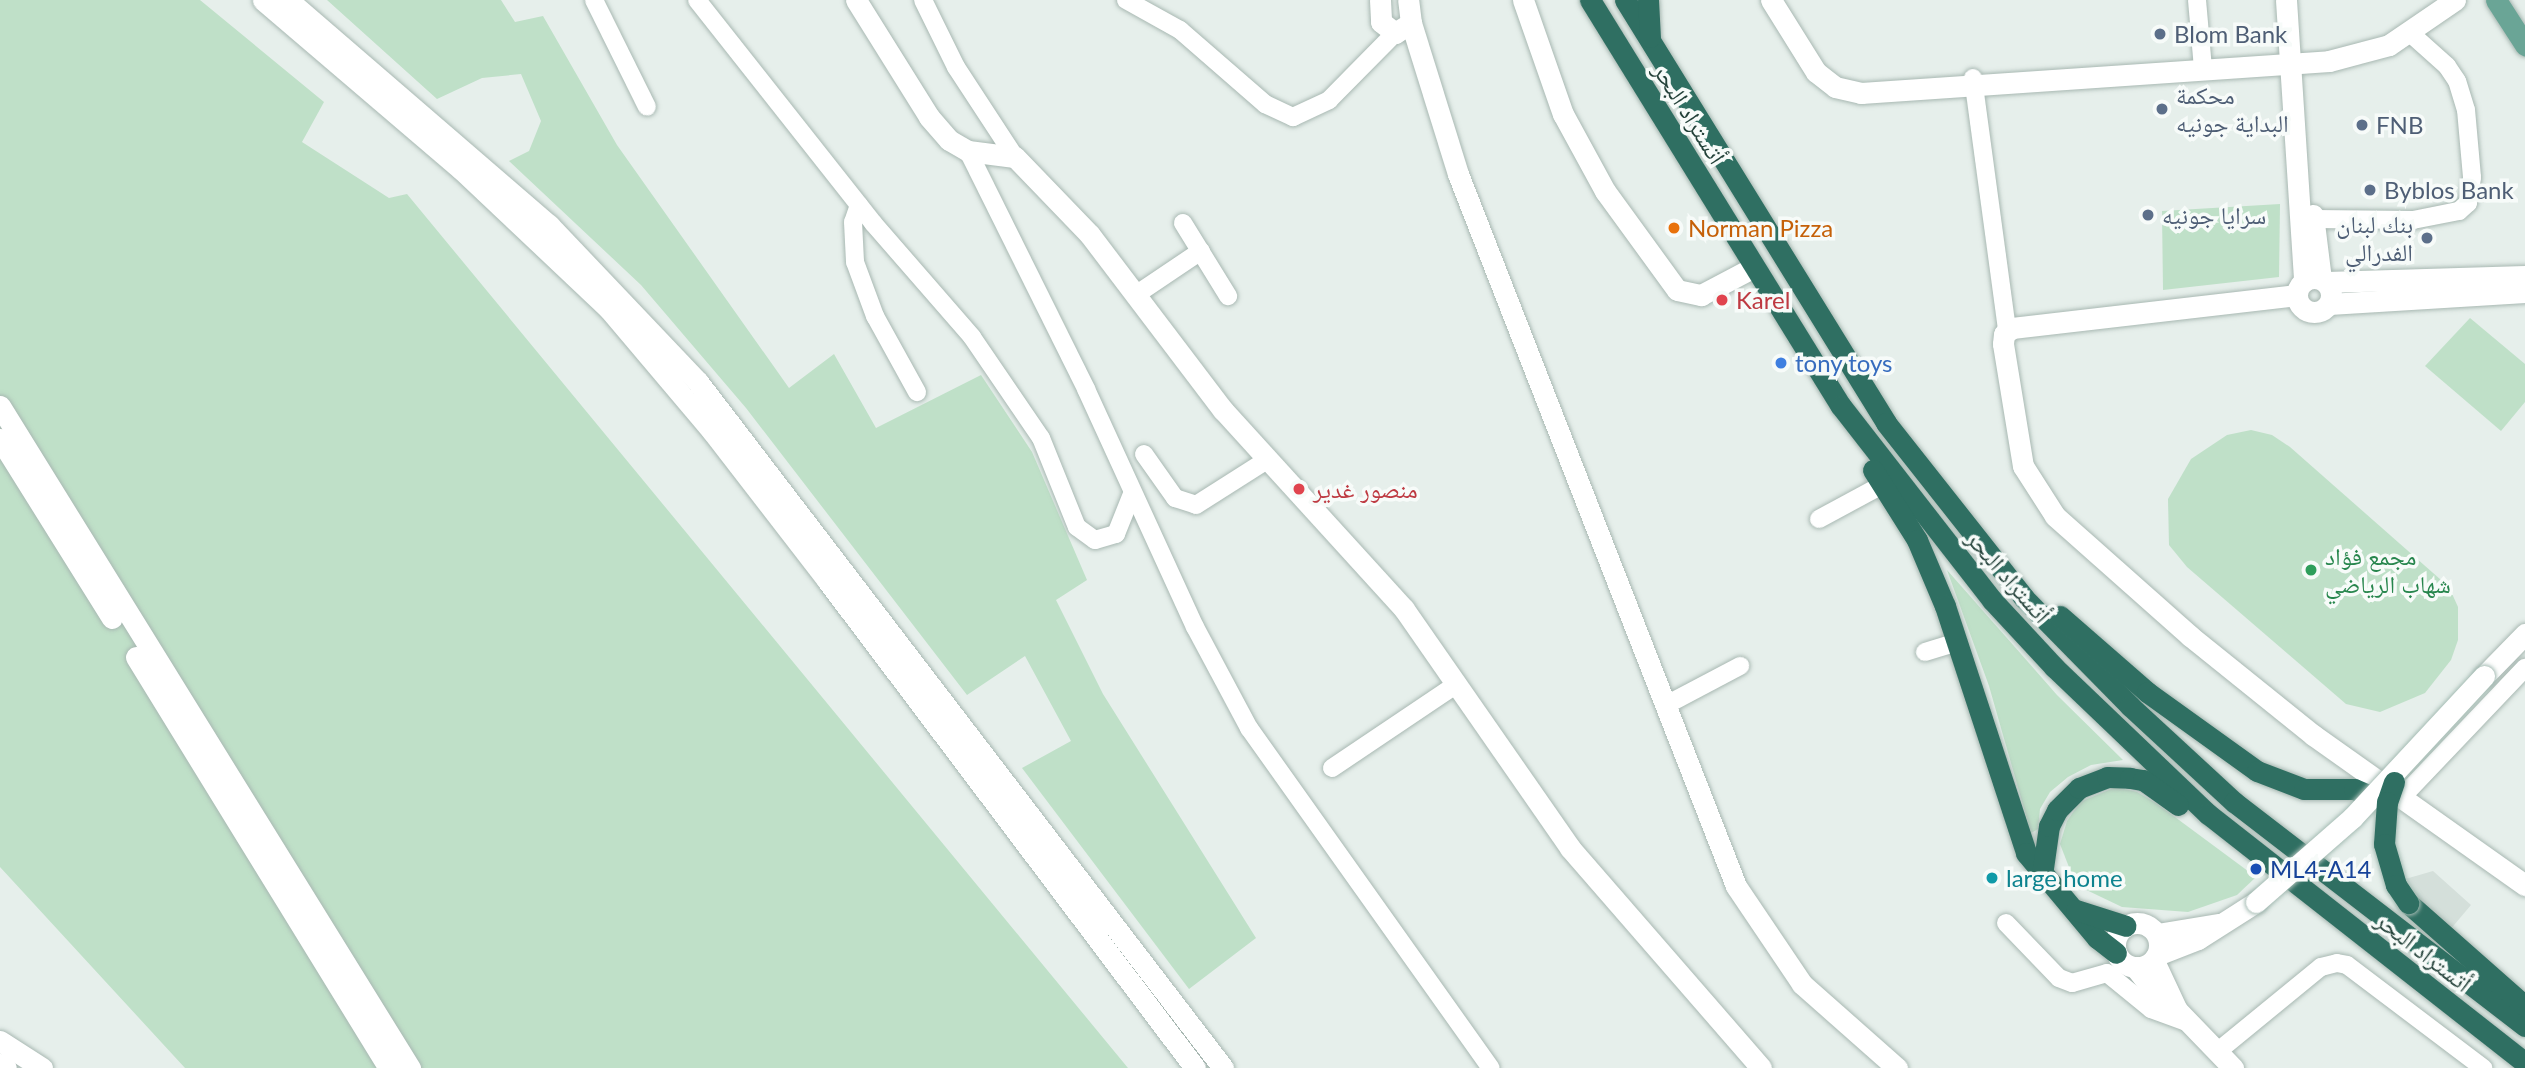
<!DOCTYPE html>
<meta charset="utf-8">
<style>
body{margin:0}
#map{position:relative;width:2525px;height:1068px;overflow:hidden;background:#e6efeb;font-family:Lato,"Noto Naskh Arabic",sans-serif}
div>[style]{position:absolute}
.built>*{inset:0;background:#d4dfda}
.green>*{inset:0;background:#bfe0c8}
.roads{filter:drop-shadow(0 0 2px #a8b8b2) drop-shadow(0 0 2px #a8b8b2)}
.street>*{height:18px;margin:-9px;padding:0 9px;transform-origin:9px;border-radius:9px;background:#fff}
.secondary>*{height:21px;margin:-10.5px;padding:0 10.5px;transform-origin:10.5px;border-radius:10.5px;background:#fff}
.secondary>.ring{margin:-10.5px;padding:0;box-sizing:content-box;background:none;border:21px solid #fff;border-radius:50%}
.primary>*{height:21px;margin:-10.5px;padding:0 10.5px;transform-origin:10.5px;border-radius:10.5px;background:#6aa596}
.highway>*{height:21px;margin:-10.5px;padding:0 10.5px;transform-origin:10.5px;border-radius:10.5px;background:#2f6f62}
.bridges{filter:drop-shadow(0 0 2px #a4bbb3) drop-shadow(0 0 2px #a4bbb3)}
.secondary-bridge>*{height:21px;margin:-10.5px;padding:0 10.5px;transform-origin:10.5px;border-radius:10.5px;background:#fff}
.highway-bridge>*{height:21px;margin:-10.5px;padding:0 10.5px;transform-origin:10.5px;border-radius:10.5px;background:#2f6f62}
.dots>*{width:19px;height:19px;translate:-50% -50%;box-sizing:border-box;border:4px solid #f7fbf9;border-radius:50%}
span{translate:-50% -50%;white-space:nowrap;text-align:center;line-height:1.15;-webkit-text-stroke:7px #f7fbf9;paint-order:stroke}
.service-label{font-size:24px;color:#4e5e75}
.left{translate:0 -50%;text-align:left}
.right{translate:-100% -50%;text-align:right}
.street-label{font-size:24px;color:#24423a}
.food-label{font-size:24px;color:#c56008}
.health-label{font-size:24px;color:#be3a42}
.shop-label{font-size:24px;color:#366cbe}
.leisure-label{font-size:24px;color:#27864d}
.transit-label{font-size:24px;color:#164399}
.culture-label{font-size:24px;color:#0d838f}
</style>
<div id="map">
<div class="built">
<div style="clip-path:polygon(2433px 871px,2471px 905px,2449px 931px,2402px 880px)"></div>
</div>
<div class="green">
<div style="clip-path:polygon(0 0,200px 0,324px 102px,302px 142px,389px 198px,407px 194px,1128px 1068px,185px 1068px,0 867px)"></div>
<div style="clip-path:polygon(327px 0,501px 0,515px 22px,543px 16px,617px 145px,789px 388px,834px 354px,876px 428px,981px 375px,1032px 452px,1087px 580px,1056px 600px,1103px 694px,1256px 938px,1189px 989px,1022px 768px,1071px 741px,1025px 656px,967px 695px,746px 408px,641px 285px,509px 161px,529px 151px,541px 121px,521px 74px,482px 78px,437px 99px)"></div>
<div style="clip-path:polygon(2280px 204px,2279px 277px,2163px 290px,2162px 211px)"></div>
<div style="clip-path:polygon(2470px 318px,2525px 364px,2525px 402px,2501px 431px,2425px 366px)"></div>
<div style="clip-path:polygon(2251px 430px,2272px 435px,2290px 447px,2449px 587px,2458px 607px,2458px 640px,2451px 660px,2425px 693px,2380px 712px,2346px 704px,2187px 567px,2169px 545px,2168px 499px,2191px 459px,2227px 435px)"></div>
<div style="clip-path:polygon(1947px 570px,2057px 695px,2123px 760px,2091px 765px,2068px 777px,2050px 792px,2040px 809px,2038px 829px,2031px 833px,1989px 686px)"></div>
<div style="clip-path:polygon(2116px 787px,2137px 792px,2156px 803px,2256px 877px,2237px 895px,2188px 912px,2122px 907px,2076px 885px,2060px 844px,2067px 821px,2080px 802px)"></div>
</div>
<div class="roads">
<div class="street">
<div style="left:594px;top:0;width:119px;rotate:63.6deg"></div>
<div style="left:697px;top:0;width:284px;rotate:51.7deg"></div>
<div style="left:873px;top:223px;width:151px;rotate:49deg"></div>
<div style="left:972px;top:337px;width:122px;rotate:55.7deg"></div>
<div style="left:1041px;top:438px;width:96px;rotate:68deg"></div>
<div style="left:1077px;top:527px;width:22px;rotate:36deg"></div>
<div style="left:1095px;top:540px;width:22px;rotate:-16deg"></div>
<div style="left:1116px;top:534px;width:43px;rotate:-68.2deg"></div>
<div style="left:923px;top:0;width:75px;rotate:63.8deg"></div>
<div style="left:956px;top:67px;width:108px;rotate:56.8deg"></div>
<div style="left:1126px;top:0;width:62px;rotate:29.1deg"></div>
<div style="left:1180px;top:30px;width:113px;rotate:41deg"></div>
<div style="left:1265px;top:104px;width:31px;rotate:25deg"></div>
<div style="left:1293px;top:117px;width:40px;rotate:-25deg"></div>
<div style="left:1329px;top:100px;width:94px;rotate:-45.4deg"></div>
<div style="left:2197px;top:0;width:68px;rotate:85deg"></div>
<div style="left:1973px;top:78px;width:254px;rotate:82.3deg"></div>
<div style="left:968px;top:151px;width:266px;rotate:63.6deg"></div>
<div style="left:1086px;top:389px;width:262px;rotate:65.4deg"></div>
<div style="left:1195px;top:627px;width:115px;rotate:61.9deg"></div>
<div style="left:1249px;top:728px;width:417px;rotate:54.6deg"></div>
<div style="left:859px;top:205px;width:18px;rotate:109deg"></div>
<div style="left:853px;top:222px;width:40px;rotate:87.1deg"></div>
<div style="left:855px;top:262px;width:58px;rotate:69.7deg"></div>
<div style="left:875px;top:316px;width:87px;rotate:61.1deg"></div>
<div style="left:2314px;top:219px;width:99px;rotate:0.6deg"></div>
<div style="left:2413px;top:220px;width:47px;rotate:-11.1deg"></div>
<div style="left:2459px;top:211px;width:12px;rotate:-42deg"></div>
<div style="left:2468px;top:203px;width:26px;rotate:-81deg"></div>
<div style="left:2472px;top:177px;width:67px;rotate:-95.1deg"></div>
<div style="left:2466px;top:110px;width:30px;rotate:-107deg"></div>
<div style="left:2457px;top:81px;width:18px;rotate:-124deg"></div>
<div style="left:2447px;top:66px;width:51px;rotate:-138.2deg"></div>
<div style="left:1183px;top:223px;width:86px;rotate:58.3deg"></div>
<div style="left:1137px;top:294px;width:77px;rotate:-33.9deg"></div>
<div style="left:1144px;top:454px;width:54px;rotate:54.8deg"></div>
<div style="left:1175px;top:498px;width:22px;rotate:18deg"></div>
<div style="left:1196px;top:505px;width:84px;rotate:-32.4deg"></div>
<div style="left:1819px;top:519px;width:72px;rotate:-28.4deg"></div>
<div style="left:1925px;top:652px;width:34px;rotate:-17deg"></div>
<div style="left:1666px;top:705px;width:84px;rotate:-27.8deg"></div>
<div style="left:1332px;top:768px;width:151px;rotate:-33.9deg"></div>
<div style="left:2403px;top:796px;width:177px;rotate:-46.4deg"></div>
<div style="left:2006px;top:923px;width:76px;rotate:46.1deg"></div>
<div style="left:2059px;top:978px;width:14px;rotate:21deg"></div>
<div style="left:2072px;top:983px;width:36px;rotate:-16deg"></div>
<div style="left:2107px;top:973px;width:57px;rotate:39.3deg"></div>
<div style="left:2151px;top:1009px;width:35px;rotate:20deg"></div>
<div style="left:2217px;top:1052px;width:134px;rotate:-39.3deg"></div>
<div style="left:2321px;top:967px;width:16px;rotate:-14deg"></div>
<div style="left:2337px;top:963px;width:10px;rotate:11deg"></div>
<div style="left:2347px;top:965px;width:171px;rotate:37.1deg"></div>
</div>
<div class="secondary">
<div style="left:263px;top:0;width:260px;rotate:40.5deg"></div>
<div style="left:461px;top:169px;width:204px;rotate:43.4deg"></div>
<div style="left:609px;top:309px;width:160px;rotate:49.8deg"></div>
<div style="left:712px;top:431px;width:188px;rotate:52.3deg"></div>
<div style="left:827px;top:580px;width:611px;rotate:52.98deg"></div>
<div style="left:288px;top:0;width:345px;rotate:40.8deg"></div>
<div style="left:549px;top:225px;width:216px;rotate:46.5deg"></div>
<div style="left:698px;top:382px;width:864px;rotate:52.57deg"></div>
<div style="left:856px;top:0;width:138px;rotate:58deg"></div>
<div style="left:929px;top:117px;width:30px;rotate:49deg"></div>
<div style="left:949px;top:140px;width:22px;rotate:30deg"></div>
<div style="left:968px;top:151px;width:47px;rotate:7.3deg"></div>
<div style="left:1015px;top:157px;width:108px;rotate:46.1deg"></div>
<div style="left:1090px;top:235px;width:220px;rotate:52.8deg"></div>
<div style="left:1223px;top:410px;width:269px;rotate:47.7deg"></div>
<div style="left:1404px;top:609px;width:291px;rotate:55.2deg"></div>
<div style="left:1570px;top:848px;width:291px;rotate:49deg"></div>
<div style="left:1380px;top:0;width:22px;rotate:87deg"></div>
<div style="left:1381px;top:22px;width:18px;rotate:38deg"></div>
<div style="left:1395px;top:33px;width:19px;rotate:-32deg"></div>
<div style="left:1411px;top:23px;width:23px;rotate:-97deg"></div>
<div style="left:1523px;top:0;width:121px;rotate:70.7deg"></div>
<div style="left:1563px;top:114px;width:88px;rotate:61.4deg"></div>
<div style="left:1605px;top:191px;width:122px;rotate:54deg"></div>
<div style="left:1677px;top:290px;width:25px;rotate:12deg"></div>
<div style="left:1701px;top:295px;width:60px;rotate:-27.8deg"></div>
<div style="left:1771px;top:0;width:85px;rotate:58deg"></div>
<div style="left:1816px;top:72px;width:24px;rotate:38deg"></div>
<div style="left:1835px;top:87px;width:27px;rotate:13deg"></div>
<div style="left:1861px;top:93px;width:469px;rotate:-3.9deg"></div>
<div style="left:2329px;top:61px;width:62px;rotate:-14.9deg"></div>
<div style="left:2389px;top:45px;width:80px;rotate:-34.3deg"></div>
<div style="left:2286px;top:0;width:282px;rotate:86.3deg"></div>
<div style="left:1411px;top:23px;width:158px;rotate:72.7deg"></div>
<div style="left:1458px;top:174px;width:764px;rotate:68.67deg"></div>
<div style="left:1736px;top:886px;width:118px;rotate:56deg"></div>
<div style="left:1802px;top:984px;width:127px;rotate:41.5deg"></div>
<div style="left:2313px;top:215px;width:64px;rotate:82.9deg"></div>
<div class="ring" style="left:2297px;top:278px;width:13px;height:13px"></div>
<div style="left:2326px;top:282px;width:199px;rotate:-1.7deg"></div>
<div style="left:2297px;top:295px;width:287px;rotate:173.4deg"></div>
<div style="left:2012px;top:328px;width:10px;rotate:143deg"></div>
<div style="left:2004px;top:334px;width:10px;rotate:96deg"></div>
<div style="left:2003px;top:344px;width:124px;rotate:80.7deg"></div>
<div style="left:2023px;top:466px;width:59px;rotate:57.4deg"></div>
<div style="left:2055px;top:516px;width:181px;rotate:41.6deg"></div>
<div style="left:2190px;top:636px;width:158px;rotate:38.8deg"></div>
<div style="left:2313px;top:735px;width:260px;rotate:35.3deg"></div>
<div style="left:2329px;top:304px;width:196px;rotate:-3.5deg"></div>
<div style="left:0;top:406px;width:779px;rotate:58.23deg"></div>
<div style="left:0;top:439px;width:211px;rotate:58deg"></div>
<div style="left:136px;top:657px;width:483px;rotate:58.4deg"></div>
<div style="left:2484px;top:676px;width:59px;rotate:-45.7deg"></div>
<div class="ring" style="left:2115px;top:923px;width:23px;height:23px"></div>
<div style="left:2157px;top:934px;width:63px;rotate:-9.2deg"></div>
<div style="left:2157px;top:955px;width:44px;rotate:-21.3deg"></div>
<div style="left:2198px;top:939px;width:69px;rotate:-32.5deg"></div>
<div style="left:2154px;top:961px;width:54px;rotate:64.9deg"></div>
<div style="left:2136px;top:968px;width:43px;rotate:52.6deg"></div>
<div style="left:2162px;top:1002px;width:17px;rotate:28deg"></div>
<div style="left:2177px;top:1010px;width:81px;rotate:46deg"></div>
<div style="left:0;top:1041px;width:50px;rotate:32.7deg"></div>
<div style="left:0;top:1064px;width:7px;rotate:34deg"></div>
</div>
<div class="primary">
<div style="left:2496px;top:0;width:54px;rotate:57.2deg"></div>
</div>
<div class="highway">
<div style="left:1590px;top:0;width:477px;rotate:58.3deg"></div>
<div style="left:1841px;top:406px;width:246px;rotate:52.1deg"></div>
<div style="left:1992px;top:600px;width:91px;rotate:47.2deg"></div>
<div style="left:2054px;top:667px;width:213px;rotate:43.7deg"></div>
<div style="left:2208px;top:814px;width:403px;rotate:38.1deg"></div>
<div style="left:1625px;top:0;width:497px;rotate:58.3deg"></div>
<div style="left:1886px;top:423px;width:223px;rotate:51.7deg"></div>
<div style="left:2024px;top:598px;width:151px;rotate:45.5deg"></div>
<div style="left:2130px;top:706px;width:142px;rotate:42.7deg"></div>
<div style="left:2234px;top:802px;width:367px;rotate:37.6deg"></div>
<div style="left:1648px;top:0;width:37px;rotate:87deg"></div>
<div style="left:1873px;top:470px;width:83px;rotate:57.8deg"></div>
<div style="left:1917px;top:540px;width:72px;rotate:67deg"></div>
<div style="left:1945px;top:606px;width:260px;rotate:71.8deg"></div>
<div style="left:2026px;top:853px;width:111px;rotate:50.1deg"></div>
<div style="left:2097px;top:938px;width:24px;rotate:38deg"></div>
<div style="left:2060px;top:616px;width:116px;rotate:41.1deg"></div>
<div style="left:2147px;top:692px;width:135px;rotate:35.7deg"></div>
<div style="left:2257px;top:771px;width:50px;rotate:21deg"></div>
<div style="left:2304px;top:789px;width:50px"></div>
<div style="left:2354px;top:789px;width:21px;rotate:23deg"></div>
<div style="left:2042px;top:875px;width:49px;rotate:-81.9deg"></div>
<div style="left:2049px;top:826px;width:18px;rotate:-63deg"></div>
<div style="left:2057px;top:810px;width:31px;rotate:-45deg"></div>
<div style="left:2079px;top:788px;width:30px;rotate:-21deg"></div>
<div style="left:2107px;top:777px;width:23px;rotate:2deg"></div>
<div style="left:2130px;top:778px;width:13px;rotate:9deg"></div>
<div style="left:2143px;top:780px;width:43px;rotate:35.5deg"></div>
<div style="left:2408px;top:903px;width:156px;rotate:41.4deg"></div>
<div style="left:2076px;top:910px;width:52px;rotate:17.7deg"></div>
</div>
</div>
<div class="bridges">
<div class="secondary-bridge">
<div style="left:2256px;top:902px;width:128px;rotate:-41.2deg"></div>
<div style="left:2352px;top:818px;width:194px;rotate:-47.1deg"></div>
</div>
<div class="highway-bridge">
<div style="left:2394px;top:782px;width:21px;rotate:109deg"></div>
<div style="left:2387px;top:802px;width:42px;rotate:94.1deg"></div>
<div style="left:2384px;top:844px;width:43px;rotate:73.7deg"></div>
<div style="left:2396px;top:885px;width:22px;rotate:56deg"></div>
</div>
</div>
<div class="dots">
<div style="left:2160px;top:34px;background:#5c6f8a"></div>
<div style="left:2162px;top:109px;background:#5c6f8a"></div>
<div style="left:2362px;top:125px;background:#5c6f8a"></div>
<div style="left:2370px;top:190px;background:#5c6f8a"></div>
<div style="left:2148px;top:215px;background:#5c6f8a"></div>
<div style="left:1674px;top:228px;background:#e8710a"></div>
<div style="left:2427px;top:238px;background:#5c6f8a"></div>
<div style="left:1722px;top:300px;background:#e0444e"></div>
<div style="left:1781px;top:363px;background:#3f7fe0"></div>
<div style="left:1299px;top:489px;background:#e0444e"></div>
<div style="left:2311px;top:570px;background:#2e9e5b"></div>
<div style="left:2256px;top:869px;background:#1a4fb4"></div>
<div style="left:1992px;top:878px;background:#0f9aa8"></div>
</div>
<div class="service-label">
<span class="left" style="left:2174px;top:34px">Blom Bank</span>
<span class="left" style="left:2176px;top:109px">محكمة<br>البداية جونيه</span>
<span class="left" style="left:2376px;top:125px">FNB</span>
<span class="left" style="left:2384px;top:190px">Byblos Bank</span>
<span class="left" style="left:2162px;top:215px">سرايا جونيه</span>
<span class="right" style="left:2413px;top:238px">بنك لبنان<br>الفدرالي</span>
</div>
<div class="street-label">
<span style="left:1690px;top:113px;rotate:58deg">أتستراد البحر</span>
<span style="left:2009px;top:576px;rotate:49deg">أتستراد البحر</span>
<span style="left:2424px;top:951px;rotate:38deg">أتستراد البحر</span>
</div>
<div class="food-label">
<span class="left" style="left:1688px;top:228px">Norman Pizza</span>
</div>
<div class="health-label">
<span class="left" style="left:1736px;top:300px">Karel</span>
<span class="left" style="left:1313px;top:489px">منصور غدير</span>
</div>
<div class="shop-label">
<span class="left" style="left:1795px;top:363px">tony toys</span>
</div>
<div class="leisure-label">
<span class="left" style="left:2325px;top:570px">مجمع فؤاد<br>شهاب الرياضي</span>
</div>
<div class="transit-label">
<span class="left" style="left:2270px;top:869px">ML4-A14</span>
</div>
<div class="culture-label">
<span class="left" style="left:2006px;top:878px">large home</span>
</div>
</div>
